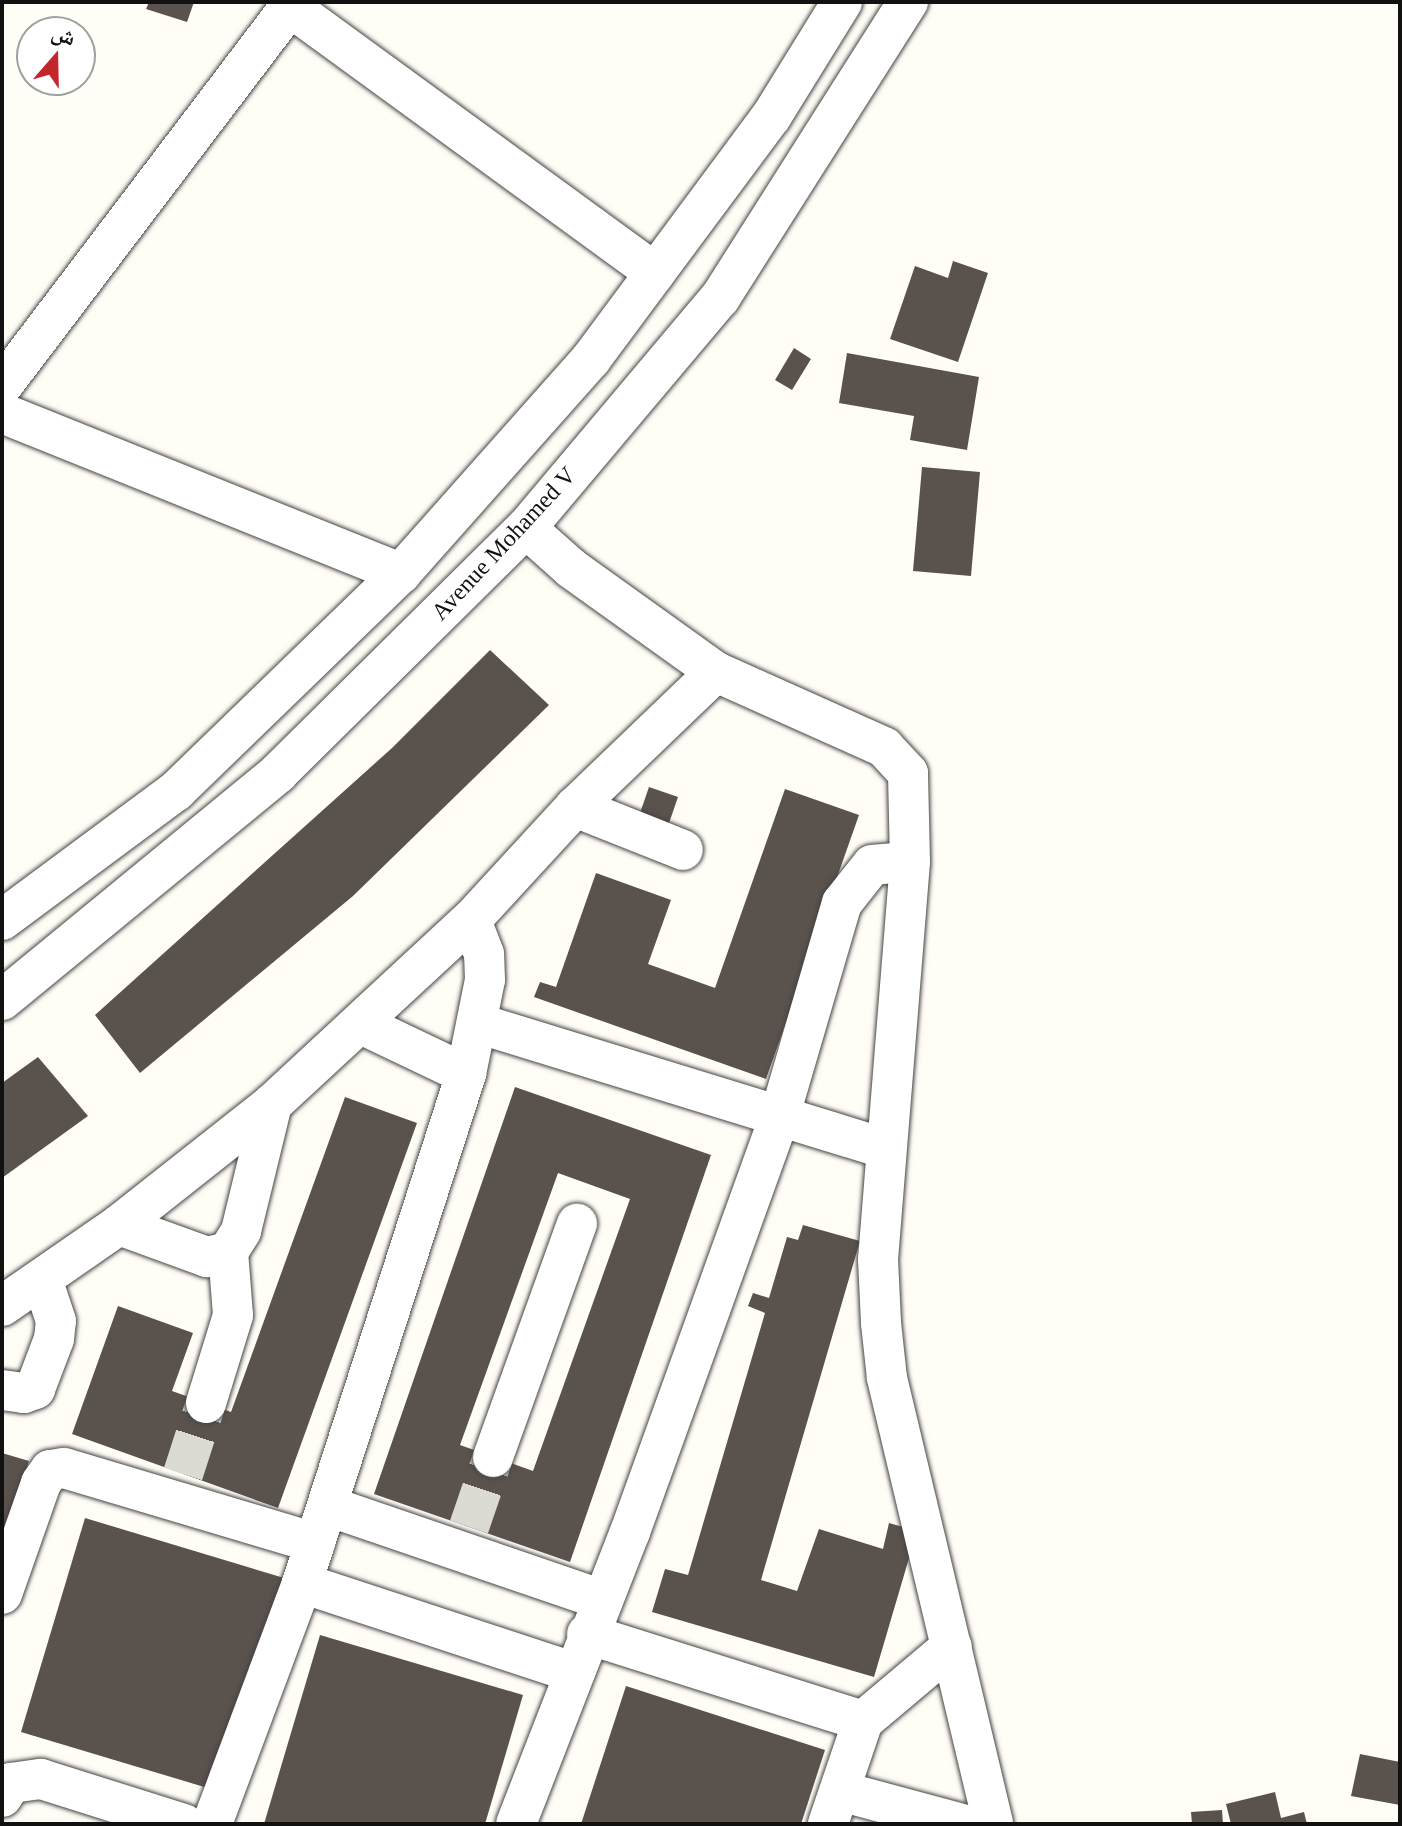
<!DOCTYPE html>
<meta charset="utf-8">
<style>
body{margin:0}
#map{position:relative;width:1402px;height:1826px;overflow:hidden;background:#fffdf5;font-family:"Times New Roman","Noto Naskh Arabic",serif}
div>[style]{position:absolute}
.building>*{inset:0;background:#5a524d}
.minor-tunnel>*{height:40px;margin-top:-20px;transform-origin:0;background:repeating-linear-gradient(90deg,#dbdad3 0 40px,transparent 0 60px)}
.roads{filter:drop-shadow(0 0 2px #444) drop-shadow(0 0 2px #444)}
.minor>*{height:40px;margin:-20px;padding:0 20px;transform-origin:20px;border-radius:20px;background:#fff}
span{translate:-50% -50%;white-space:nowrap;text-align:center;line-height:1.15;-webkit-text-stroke:8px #fff;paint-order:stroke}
.street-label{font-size:24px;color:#111}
.frame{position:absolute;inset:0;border:4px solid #111;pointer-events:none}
.north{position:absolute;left:16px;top:16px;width:80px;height:80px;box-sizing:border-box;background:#fff;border:2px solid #a0a0a0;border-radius:50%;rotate:20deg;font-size:22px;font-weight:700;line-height:32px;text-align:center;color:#111}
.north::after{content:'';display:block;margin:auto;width:28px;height:36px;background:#c4262e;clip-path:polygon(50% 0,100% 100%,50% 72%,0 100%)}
</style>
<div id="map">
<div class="building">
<div style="clip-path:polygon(149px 2px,194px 2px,187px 22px,146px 9px)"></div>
<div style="clip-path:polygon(953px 261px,988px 273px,958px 362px,890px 339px,915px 266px,948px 278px)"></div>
<div style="clip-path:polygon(794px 348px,811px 359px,792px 390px,775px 380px)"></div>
<div style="clip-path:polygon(847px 353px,979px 377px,967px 450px,910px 440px,914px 416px,839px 403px)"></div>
<div style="clip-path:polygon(922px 467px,980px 472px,971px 576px,913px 571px)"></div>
<div style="clip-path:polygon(490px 650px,549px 705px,353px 896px,140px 1073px,95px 1015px,392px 748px)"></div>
<div style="clip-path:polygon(649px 787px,678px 797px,668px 826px,639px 816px)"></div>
<div style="clip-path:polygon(785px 789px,859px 815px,766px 1079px,534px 997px,540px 982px,556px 987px,596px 873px,671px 900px,648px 964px,715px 988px)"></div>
<div style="clip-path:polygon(38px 1057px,88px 1116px,2px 1178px,2px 1083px)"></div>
<div style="clip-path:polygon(evenodd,515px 1087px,711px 1155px,570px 1562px,374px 1494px,515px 1087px,558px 1173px,630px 1199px,533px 1471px,460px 1445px,558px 1173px)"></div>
<div style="clip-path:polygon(345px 1097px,417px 1123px,278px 1508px,72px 1434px,118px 1306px,193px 1333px,172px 1391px,231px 1412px)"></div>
<div style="clip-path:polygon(803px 1225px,860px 1241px,761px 1580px,797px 1591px,819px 1529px,883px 1549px,889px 1523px,917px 1531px,874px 1677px,652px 1612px,665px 1569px,688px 1575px,765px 1313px,748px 1306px,753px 1293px,769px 1298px,787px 1237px,798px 1240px)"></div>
<div style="clip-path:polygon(2px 1453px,29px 1461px,3px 1542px,2px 1541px)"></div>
<div style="clip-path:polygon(85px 1518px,284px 1578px,221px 1792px,21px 1732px)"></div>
<div style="clip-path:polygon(320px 1635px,523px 1695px,485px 1824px,264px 1824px)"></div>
<div style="clip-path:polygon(626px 1686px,825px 1750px,801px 1824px,581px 1824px)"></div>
<div style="clip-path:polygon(1360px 1754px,1400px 1762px,1400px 1805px,1351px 1796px)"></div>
<div style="clip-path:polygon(1275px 1792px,1281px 1818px,1304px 1812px,1307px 1824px,1231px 1824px,1226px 1804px)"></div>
<div style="clip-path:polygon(1222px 1810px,1223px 1824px,1192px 1824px,1191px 1812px)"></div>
</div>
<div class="minor-tunnel">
<div style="left:183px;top:1474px;width:75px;rotate:-72.1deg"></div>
<div style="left:469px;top:1527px;width:74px;rotate:-71.1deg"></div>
</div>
<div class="roads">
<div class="minor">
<div style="left:289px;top:6px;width:453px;rotate:36.1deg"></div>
<div style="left:2px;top:386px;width:482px;rotate:-52.8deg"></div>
<div style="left:2px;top:413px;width:430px;rotate:21.9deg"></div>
<div style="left:575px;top:807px;width:116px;rotate:21.7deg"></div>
<div style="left:910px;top:862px;width:398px;rotate:94.6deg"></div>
<div style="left:878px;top:1259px;width:64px;rotate:87.3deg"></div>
<div style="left:881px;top:1323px;width:55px;rotate:83.8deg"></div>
<div style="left:887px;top:1378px;width:458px;rotate:76.6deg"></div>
<div style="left:2px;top:920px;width:217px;rotate:-36.6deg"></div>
<div style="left:176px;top:791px;width:313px;rotate:-44.1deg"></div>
<div style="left:401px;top:573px;width:286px;rotate:-48.4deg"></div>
<div style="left:591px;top:359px;width:302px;rotate:-53.4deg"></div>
<div style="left:771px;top:117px;width:135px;rotate:-58.3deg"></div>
<div style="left:2px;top:1000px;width:357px;rotate:-39.4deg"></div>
<div style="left:278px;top:773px;width:349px;rotate:-44.7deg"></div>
<div style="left:526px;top:528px;width:301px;rotate:-49.9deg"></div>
<div style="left:720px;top:298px;width:351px;rotate:-57.6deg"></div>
<div style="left:477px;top:1023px;width:428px;rotate:17.1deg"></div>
<div style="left:361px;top:1024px;width:116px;rotate:25.5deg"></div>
<div style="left:119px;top:1225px;width:94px;rotate:20deg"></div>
<div style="left:207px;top:1257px;width:22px;rotate:-13deg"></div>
<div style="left:228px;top:1252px;width:25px;rotate:-58deg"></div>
<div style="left:241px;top:1231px;width:131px;rotate:-76.3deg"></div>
<div style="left:2px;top:1306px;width:142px;rotate:-34.7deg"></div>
<div style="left:119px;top:1225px;width:195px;rotate:-38.3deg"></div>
<div style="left:272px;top:1104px;width:271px;rotate:-42.8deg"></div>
<div style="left:471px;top:920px;width:154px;rotate:-47.4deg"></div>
<div style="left:575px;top:807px;width:195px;rotate:-43.8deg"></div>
<div style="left:2px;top:1390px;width:22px;rotate:8deg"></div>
<div style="left:24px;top:1393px;width:12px;rotate:-20deg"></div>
<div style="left:35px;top:1389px;width:53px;rotate:-69.2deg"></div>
<div style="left:54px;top:1339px;width:18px;rotate:-84deg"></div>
<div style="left:56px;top:1321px;width:44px;rotate:-108.4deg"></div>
<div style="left:206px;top:1403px;width:92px;rotate:-72.9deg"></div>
<div style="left:233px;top:1315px;width:63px;rotate:-94.5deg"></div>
<div style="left:493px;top:1457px;width:248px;rotate:-70.2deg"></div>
<div style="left:328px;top:1506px;width:290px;rotate:18.9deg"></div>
<div style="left:302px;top:1583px;width:284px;rotate:18.2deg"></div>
<div style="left:2px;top:1594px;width:118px;rotate:-70.6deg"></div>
<div style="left:41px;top:1483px;width:16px;rotate:-55deg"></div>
<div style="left:50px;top:1470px;width:14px;rotate:-8deg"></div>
<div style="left:64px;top:1468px;width:262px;rotate:16.6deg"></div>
<div style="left:587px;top:1634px;width:289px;rotate:17.5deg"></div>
<div style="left:863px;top:1721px;width:109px;rotate:108.8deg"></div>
<div style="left:863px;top:1721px;width:116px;rotate:-40.1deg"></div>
<div style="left:840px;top:1791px;width:126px;rotate:15.1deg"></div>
<div style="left:2px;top:1797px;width:17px;rotate:-57deg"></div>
<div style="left:11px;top:1783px;width:30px;rotate:-8deg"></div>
<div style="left:41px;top:1779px;width:150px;rotate:17.5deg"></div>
<div style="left:212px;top:1824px;width:257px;rotate:-69.5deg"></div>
<div style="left:302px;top:1583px;width:535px;rotate:-72.14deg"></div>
<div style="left:466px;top:1074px;width:96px;rotate:-78.6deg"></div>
<div style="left:485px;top:980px;width:26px;rotate:-92deg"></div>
<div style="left:484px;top:954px;width:36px;rotate:-111deg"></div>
<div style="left:516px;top:1824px;width:313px;rotate:-68.7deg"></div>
<div style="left:630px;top:1532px;width:440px;rotate:-70.2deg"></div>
<div style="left:779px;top:1118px;width:224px;rotate:-73.7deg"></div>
<div style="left:842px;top:903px;width:48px;rotate:-51.7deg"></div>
<div style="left:872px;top:865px;width:38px;rotate:-5deg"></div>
<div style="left:910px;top:862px;width:89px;rotate:-91.3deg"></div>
<div style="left:908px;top:773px;width:35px;rotate:-133deg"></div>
<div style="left:884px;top:747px;width:184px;rotate:-155.9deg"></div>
<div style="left:716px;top:672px;width:178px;rotate:-144.4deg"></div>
<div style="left:571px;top:568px;width:60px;rotate:-138.4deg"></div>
</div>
</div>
<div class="street-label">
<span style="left:504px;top:544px;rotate:-47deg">Avenue Mohamed V</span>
</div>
<div class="frame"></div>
<div class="north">ش</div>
</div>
